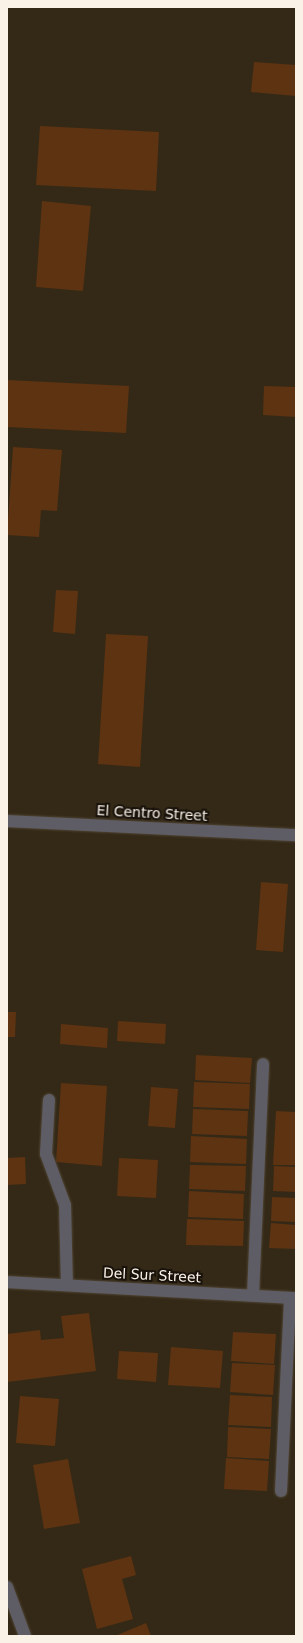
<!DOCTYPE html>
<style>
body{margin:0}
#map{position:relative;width:303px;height:1643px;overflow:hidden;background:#342917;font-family:"DejaVu Sans",sans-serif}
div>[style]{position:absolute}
.building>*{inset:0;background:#5d3311}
.roads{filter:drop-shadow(0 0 1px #504534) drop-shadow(0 0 1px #504534)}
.minor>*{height:12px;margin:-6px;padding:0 6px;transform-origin:6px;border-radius:6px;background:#5e5d66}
span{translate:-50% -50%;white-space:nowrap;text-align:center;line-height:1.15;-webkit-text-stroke:4px #18120b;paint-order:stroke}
.street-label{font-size:14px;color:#faf2e7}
.frame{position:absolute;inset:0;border:8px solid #faf2e7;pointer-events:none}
</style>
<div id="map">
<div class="building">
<div style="clip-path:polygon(254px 62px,296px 65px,296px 96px,251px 92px)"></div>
<div style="clip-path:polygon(40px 126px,159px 132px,156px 191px,36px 185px)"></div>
<div style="clip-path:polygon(42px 201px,91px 206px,83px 291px,36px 287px)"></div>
<div style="clip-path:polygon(7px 380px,129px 386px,126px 433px,7px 427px)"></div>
<div style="clip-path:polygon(264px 386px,296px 387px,296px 417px,263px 415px)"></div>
<div style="clip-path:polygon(13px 447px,62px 450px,57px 511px,41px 510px,39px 537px,7px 535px)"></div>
<div style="clip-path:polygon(56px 590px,78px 591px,75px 634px,53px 632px)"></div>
<div style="clip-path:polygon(106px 634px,148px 636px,140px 767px,98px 764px)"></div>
<div style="clip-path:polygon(261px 882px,288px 884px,283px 952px,256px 950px)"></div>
<div style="clip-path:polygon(7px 1012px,16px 1012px,15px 1037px,7px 1037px)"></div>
<div style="clip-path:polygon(118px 1021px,166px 1024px,165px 1044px,117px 1041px)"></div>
<div style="clip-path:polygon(61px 1024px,108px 1028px,107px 1048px,60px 1044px)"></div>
<div style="clip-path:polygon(196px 1055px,252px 1058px,250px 1083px,195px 1080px)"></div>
<div style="clip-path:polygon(194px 1082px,250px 1084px,249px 1109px,193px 1107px)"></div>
<div style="clip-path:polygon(61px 1083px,107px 1086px,102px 1166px,56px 1162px)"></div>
<div style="clip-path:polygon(151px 1087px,178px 1089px,175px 1128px,148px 1126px)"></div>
<div style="clip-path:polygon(193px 1109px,248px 1111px,247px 1136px,192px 1134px)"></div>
<div style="clip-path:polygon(276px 1111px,296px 1112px,296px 1165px,273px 1165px)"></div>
<div style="clip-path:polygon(191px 1136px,247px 1139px,246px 1164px,190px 1162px)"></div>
<div style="clip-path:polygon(25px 1157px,26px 1184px,7px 1185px,7px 1158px)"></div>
<div style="clip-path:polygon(119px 1158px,158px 1160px,156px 1198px,117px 1196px)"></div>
<div style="clip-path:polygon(190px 1165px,246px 1166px,245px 1191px,189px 1189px)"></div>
<div style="clip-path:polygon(274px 1166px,296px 1167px,296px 1192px,273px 1191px)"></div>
<div style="clip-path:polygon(189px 1191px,244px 1194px,243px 1219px,188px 1217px)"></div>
<div style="clip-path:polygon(272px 1197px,296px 1198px,296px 1222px,271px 1221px)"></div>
<div style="clip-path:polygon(187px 1219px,244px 1221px,243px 1246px,186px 1245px)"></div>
<div style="clip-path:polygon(271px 1223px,296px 1225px,296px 1249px,269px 1248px)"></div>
<div style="clip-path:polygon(89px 1313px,96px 1371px,7px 1382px,7px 1334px,40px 1330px,41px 1340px,64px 1338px,61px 1316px)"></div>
<div style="clip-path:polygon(233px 1332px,276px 1334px,274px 1364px,231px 1361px)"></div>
<div style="clip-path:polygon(171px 1347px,223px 1351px,220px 1388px,168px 1385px)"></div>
<div style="clip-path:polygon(119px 1351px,158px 1353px,156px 1382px,117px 1379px)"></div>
<div style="clip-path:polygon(232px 1363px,275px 1365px,273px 1395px,230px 1392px)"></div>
<div style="clip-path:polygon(230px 1395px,272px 1397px,271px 1427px,228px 1425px)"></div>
<div style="clip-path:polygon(20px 1396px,59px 1399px,55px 1446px,16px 1443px)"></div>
<div style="clip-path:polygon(228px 1427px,271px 1429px,269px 1459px,227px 1457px)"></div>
<div style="clip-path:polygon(226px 1458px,269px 1461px,267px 1491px,224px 1489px)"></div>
<div style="clip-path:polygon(68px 1459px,80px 1523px,44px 1529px,33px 1465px)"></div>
<div style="clip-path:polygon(131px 1556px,136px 1575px,122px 1579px,133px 1619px,97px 1629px,82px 1569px)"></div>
<div style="clip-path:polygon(146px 1623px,151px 1636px,115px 1636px)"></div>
</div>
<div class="roads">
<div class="minor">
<div style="left:7px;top:821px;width:289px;rotate:2.8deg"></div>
<div style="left:49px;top:1100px;width:54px;rotate:93.2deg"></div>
<div style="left:46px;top:1154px;width:54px;rotate:69.6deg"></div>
<div style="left:65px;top:1205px;width:80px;rotate:88.6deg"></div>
<div style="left:7px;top:1282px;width:289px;rotate:3.2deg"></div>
<div style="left:253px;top:1295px;width:231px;rotate:-87.5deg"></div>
<div style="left:281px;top:1491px;width:193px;rotate:-87.3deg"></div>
<div style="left:7px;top:1587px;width:52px;rotate:69.8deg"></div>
</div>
</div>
<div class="street-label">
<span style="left:152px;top:813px;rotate:3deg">El Centro Street</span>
<span style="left:152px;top:1275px;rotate:3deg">Del Sur Street</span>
</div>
<div class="frame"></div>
</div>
